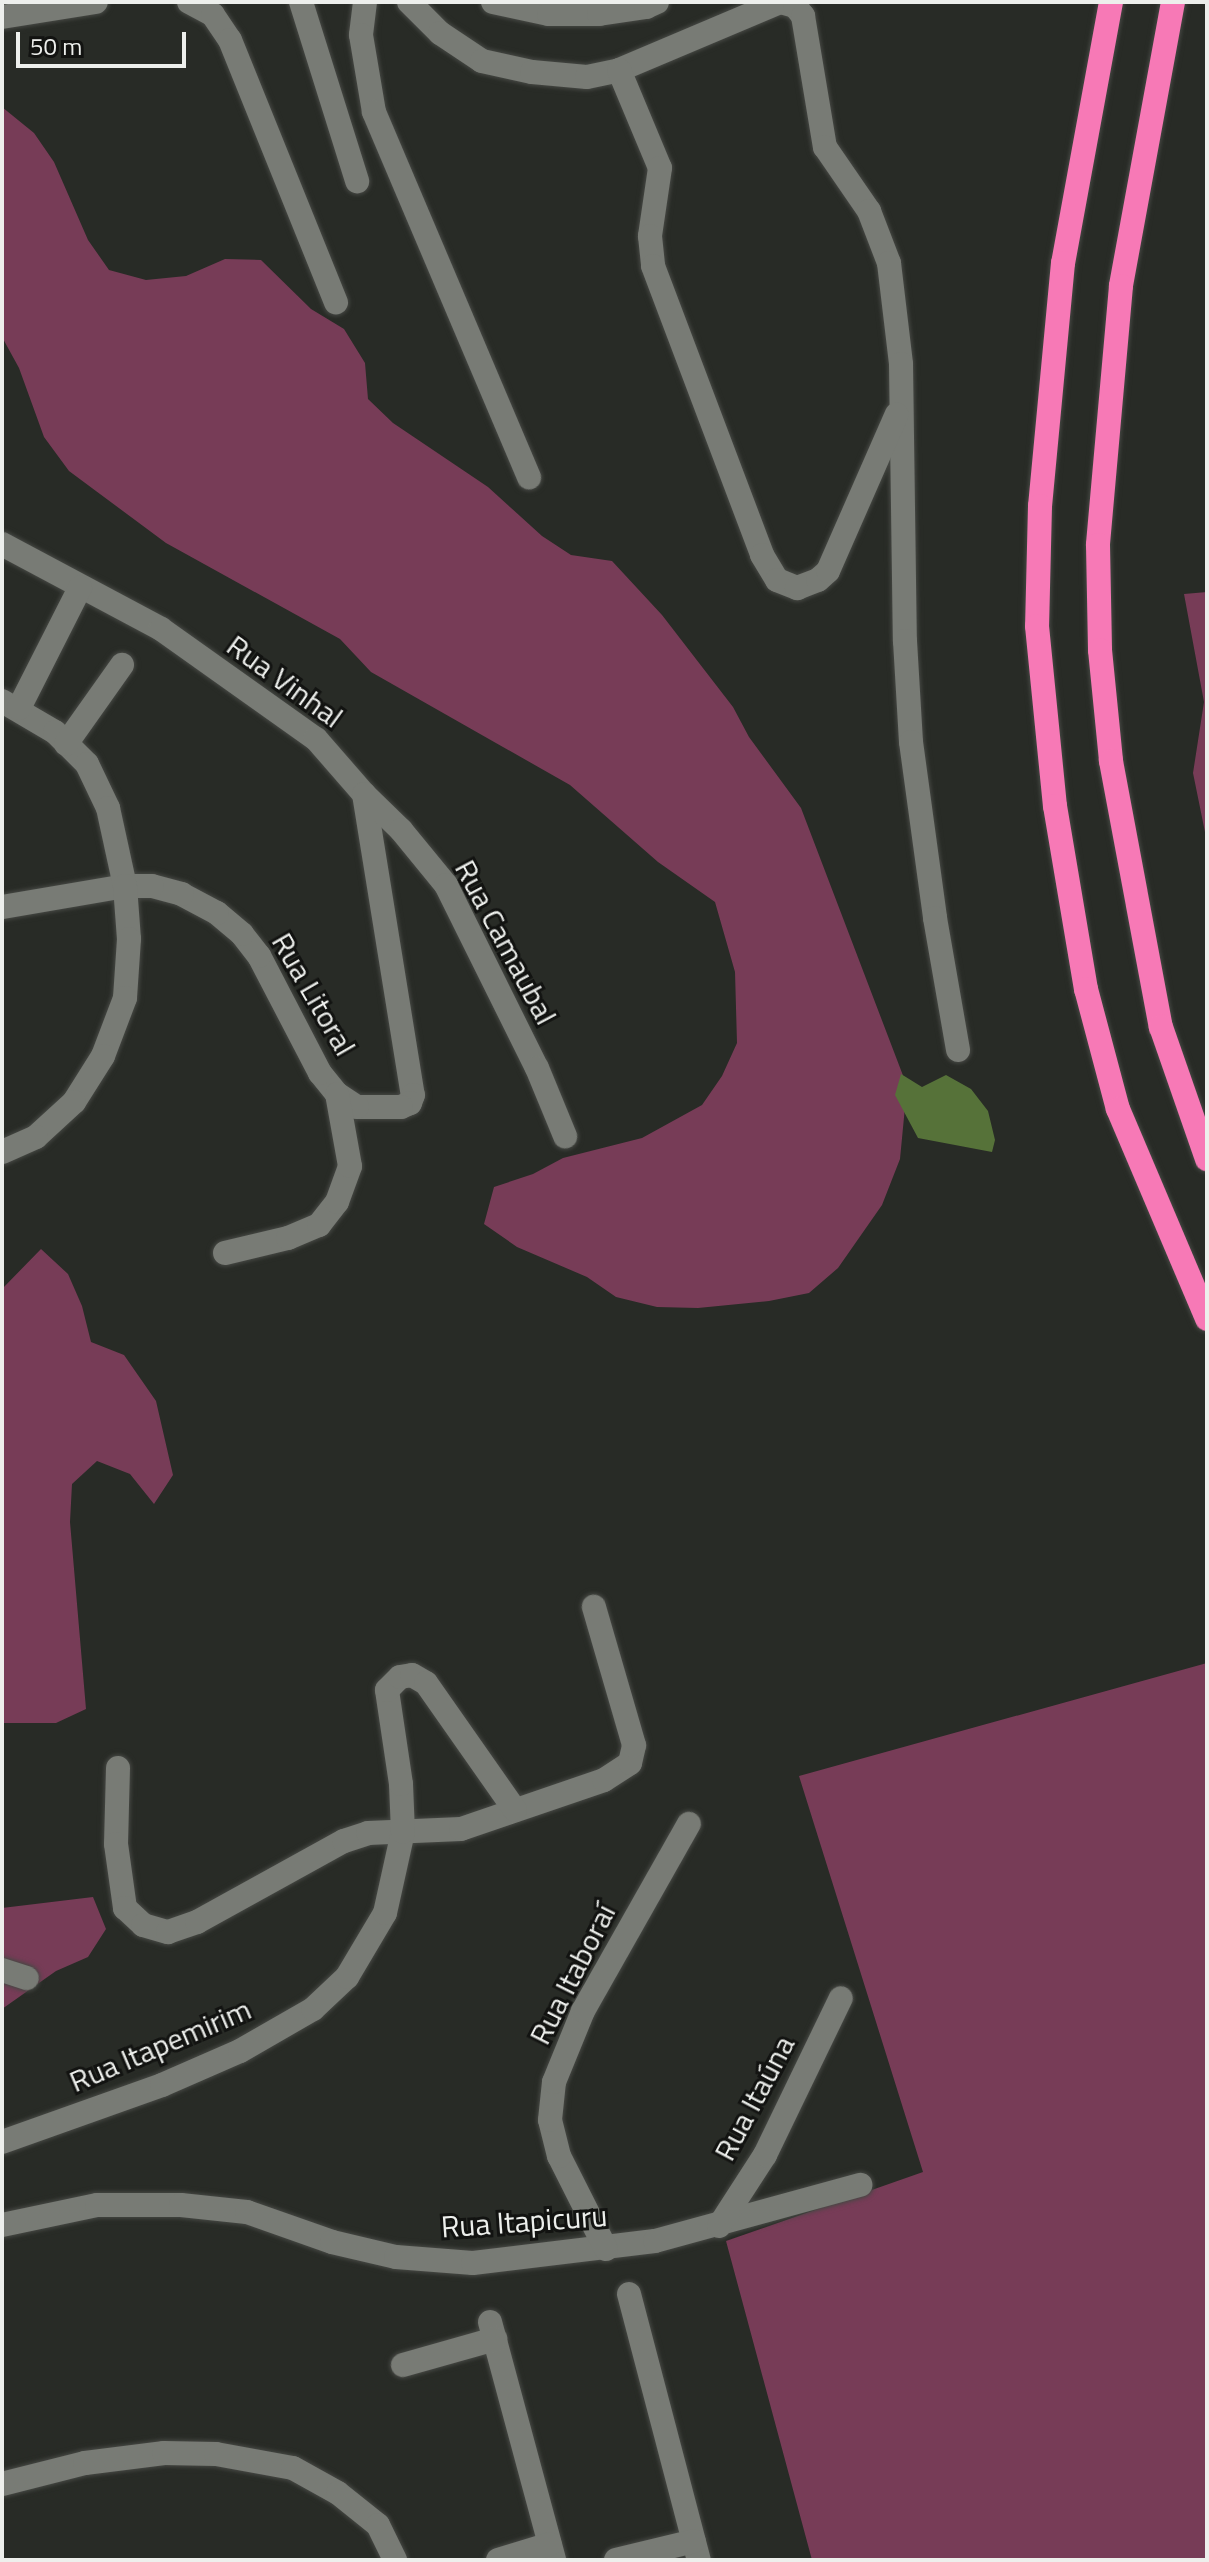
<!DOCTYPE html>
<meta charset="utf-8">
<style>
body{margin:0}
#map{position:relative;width:1209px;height:2562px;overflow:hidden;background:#282b26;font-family:"Titillium Web",sans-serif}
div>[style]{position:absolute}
.green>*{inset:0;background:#773c57}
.water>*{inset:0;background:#567239}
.roads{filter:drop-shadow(0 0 2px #464844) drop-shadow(0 0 2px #464844)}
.minor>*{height:24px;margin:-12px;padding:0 12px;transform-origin:12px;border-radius:12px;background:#787b75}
.highway>*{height:24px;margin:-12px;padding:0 12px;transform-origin:12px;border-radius:12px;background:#f779b6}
span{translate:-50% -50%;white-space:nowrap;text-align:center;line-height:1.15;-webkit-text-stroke:6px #121311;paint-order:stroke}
.street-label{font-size:30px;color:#edefec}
.frame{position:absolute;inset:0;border:4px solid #edefec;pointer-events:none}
.scale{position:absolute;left:16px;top:32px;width:170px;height:36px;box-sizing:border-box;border:4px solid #edefec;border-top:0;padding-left:10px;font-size:24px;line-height:28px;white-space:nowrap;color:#edefec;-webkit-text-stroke:6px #121311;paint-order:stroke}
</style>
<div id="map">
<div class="green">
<div style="clip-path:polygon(2px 107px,34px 133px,54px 162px,88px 240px,109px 270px,146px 280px,186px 276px,225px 259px,261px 260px,311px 309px,344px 329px,365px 363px,368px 399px,393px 423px,488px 487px,542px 536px,571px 555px,612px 561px,662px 615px,733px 707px,749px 737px,801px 808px,907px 1086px,900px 1159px,882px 1205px,838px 1268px,809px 1293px,769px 1301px,698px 1308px,657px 1307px,616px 1297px,587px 1277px,517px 1247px,484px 1224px,494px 1187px,533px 1174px,563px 1158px,642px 1138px,702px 1105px,722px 1076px,737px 1043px,735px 972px,715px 902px,658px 862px,570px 785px,371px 672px,340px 639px,166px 543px,69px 471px,44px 437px,19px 368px,2px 337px)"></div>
<div style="clip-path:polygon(1207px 592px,1207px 842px,1193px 773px,1204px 702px,1184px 594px)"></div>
<div style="clip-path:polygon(41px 1249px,68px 1274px,82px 1306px,91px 1342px,124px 1355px,156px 1401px,173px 1475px,154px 1504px,130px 1474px,97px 1461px,72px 1484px,70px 1522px,86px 1709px,56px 1723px,2px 1723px,2px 1289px)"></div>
<div style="clip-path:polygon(1207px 1663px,1207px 2560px,812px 2560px,726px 2241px,923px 2172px,799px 1776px)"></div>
<div style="clip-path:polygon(93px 1897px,106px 1929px,88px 1957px,56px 1971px,2px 2009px,2px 1908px)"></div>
</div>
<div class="water">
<div style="clip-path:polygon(901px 1074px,922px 1087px,946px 1075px,971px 1089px,988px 1111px,995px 1140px,992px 1152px,918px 1138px,895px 1095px)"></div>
</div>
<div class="roads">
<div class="minor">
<div style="left:189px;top:2px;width:27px;rotate:28deg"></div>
<div style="left:213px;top:15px;width:30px;rotate:56deg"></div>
<div style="left:230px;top:40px;width:283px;rotate:68deg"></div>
<div style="left:301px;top:2px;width:188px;rotate:72.6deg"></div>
<div style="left:365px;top:2px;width:33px;rotate:97deg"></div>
<div style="left:361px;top:35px;width:78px;rotate:80.4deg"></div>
<div style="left:374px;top:112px;width:397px;rotate:67deg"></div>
<div style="left:409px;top:2px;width:44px;rotate:45deg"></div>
<div style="left:440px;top:33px;width:50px;rotate:33.7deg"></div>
<div style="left:482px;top:61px;width:51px;rotate:12.4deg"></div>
<div style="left:532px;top:72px;width:55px;rotate:5.2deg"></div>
<div style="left:587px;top:77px;width:33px;rotate:-12deg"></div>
<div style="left:619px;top:70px;width:175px;rotate:-22.9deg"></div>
<div style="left:780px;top:2px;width:16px;rotate:15deg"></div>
<div style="left:795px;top:6px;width:13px;rotate:51deg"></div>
<div style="left:803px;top:16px;width:133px;rotate:80.5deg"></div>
<div style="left:825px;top:147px;width:78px;rotate:55.5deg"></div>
<div style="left:869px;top:211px;width:56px;rotate:69deg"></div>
<div style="left:889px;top:263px;width:102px;rotate:83.2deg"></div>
<div style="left:901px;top:364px;width:277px;rotate:89.2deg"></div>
<div style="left:905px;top:641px;width:101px;rotate:86.6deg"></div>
<div style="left:911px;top:742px;width:178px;rotate:82.2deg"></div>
<div style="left:935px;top:918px;width:134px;rotate:80.1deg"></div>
<div style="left:493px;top:2px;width:57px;rotate:12.1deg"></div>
<div style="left:549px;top:14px;width:50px"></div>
<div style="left:599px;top:14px;width:48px;rotate:-8.5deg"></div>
<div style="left:646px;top:7px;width:12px;rotate:-24deg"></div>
<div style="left:2px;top:17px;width:95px;rotate:-9.1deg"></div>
<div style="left:619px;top:70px;width:106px;rotate:67.3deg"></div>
<div style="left:660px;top:168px;width:69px;rotate:98.4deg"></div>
<div style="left:650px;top:236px;width:30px;rotate:84deg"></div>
<div style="left:653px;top:266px;width:309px;rotate:69.3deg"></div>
<div style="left:762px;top:555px;width:29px;rotate:59deg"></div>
<div style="left:777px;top:580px;width:22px;rotate:22deg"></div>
<div style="left:797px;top:588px;width:22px;rotate:-21deg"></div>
<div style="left:818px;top:580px;width:13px;rotate:-42deg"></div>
<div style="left:828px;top:571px;width:171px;rotate:-66.3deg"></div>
<div style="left:2px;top:544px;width:180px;rotate:28.1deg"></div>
<div style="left:161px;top:629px;width:190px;rotate:35.4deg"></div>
<div style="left:316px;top:739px;width:73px;rotate:48.9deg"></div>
<div style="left:364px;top:794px;width:305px;rotate:80.8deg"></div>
<div style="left:413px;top:1095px;width:9px;rotate:111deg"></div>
<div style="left:410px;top:1103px;width:10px;rotate:156deg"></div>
<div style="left:401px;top:1107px;width:44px;rotate:180deg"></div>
<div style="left:357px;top:1107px;width:24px;rotate:-147deg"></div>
<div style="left:337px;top:1094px;width:27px;rotate:-129deg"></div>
<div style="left:320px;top:1073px;width:132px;rotate:-117.5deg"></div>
<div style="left:259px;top:956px;width:28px;rotate:-128deg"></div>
<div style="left:242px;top:934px;width:33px;rotate:-140deg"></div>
<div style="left:217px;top:913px;width:40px;rotate:-152deg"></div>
<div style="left:182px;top:894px;width:31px;rotate:-165deg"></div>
<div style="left:152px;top:886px;width:27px;rotate:180deg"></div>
<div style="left:125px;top:886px;width:125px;rotate:170.3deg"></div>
<div style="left:2px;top:701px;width:61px;rotate:30.3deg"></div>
<div style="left:55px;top:732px;width:45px;rotate:45deg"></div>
<div style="left:87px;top:764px;width:49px;rotate:64.5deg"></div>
<div style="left:108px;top:808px;width:80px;rotate:77.7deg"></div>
<div style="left:125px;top:886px;width:53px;rotate:85.7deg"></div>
<div style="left:129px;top:939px;width:59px;rotate:93.9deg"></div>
<div style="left:125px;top:998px;width:62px;rotate:110.8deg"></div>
<div style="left:103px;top:1056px;width:54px;rotate:122.2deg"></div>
<div style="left:74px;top:1102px;width:52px;rotate:137.4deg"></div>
<div style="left:36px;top:1137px;width:37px;rotate:156deg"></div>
<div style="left:19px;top:708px;width:135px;rotate:-63.1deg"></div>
<div style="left:66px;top:744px;width:97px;rotate:-54.7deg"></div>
<div style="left:364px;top:794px;width:52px;rotate:44.2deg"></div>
<div style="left:401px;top:830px;width:71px;rotate:50.7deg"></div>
<div style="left:446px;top:885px;width:204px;rotate:63.6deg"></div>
<div style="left:537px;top:1068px;width:74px;rotate:67.6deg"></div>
<div style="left:225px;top:1253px;width:65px;rotate:-13.4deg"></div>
<div style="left:288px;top:1238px;width:34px;rotate:-23deg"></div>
<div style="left:319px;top:1225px;width:29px;rotate:-52deg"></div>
<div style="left:337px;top:1202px;width:38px;rotate:-70deg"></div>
<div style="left:350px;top:1166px;width:73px;rotate:-100.2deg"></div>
<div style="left:118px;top:1768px;width:76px;rotate:91.5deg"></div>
<div style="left:116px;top:1844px;width:65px;rotate:82deg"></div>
<div style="left:125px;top:1908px;width:25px;rotate:43deg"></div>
<div style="left:143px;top:1925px;width:26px;rotate:16deg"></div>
<div style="left:168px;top:1932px;width:31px;rotate:-19deg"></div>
<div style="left:197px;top:1922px;width:168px;rotate:-28.9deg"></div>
<div style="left:344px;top:1841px;width:25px;rotate:-18deg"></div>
<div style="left:368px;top:1833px;width:93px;rotate:-2.5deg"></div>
<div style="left:461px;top:1829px;width:151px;rotate:-18.9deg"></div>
<div style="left:604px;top:1780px;width:31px;rotate:-33deg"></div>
<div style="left:630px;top:1763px;width:18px;rotate:-77deg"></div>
<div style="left:634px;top:1745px;width:144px;rotate:-106.2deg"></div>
<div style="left:2px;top:1970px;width:26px;rotate:18deg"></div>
<div style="left:2px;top:2142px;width:170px;rotate:-19.6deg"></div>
<div style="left:162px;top:2085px;width:85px;rotate:-23.6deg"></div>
<div style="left:240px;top:2051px;width:84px;rotate:-29.9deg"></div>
<div style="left:313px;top:2009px;width:47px;rotate:-43.3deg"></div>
<div style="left:347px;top:1977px;width:74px;rotate:-59.3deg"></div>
<div style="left:385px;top:1913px;width:83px;rotate:-77.5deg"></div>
<div style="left:403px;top:1832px;width:48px;rotate:-92.4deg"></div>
<div style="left:401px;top:1784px;width:95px;rotate:-98.5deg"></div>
<div style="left:387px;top:1690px;width:18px;rotate:-45deg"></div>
<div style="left:400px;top:1677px;width:12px;rotate:-9deg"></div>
<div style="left:412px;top:1675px;width:16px;rotate:30deg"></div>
<div style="left:426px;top:1683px;width:155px;rotate:55deg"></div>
<div style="left:2px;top:2225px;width:97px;rotate:-11.9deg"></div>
<div style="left:97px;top:2205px;width:84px"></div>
<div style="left:181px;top:2205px;width:66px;rotate:6.1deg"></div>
<div style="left:247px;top:2212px;width:90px;rotate:19.4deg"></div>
<div style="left:332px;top:2242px;width:66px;rotate:13.2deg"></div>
<div style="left:396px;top:2257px;width:77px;rotate:4.5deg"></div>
<div style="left:473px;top:2263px;width:183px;rotate:-6.9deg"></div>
<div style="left:655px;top:2241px;width:213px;rotate:-15.3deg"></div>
<div style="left:719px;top:2226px;width:85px;rotate:-57.1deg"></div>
<div style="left:765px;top:2155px;width:174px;rotate:-64.2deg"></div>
<div style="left:606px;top:2249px;width:104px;rotate:-116.8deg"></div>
<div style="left:559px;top:2156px;width:37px;rotate:-104deg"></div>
<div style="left:550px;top:2120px;width:38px;rotate:-84deg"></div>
<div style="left:554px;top:2082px;width:77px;rotate:-67.8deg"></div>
<div style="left:583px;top:2011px;width:215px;rotate:-60.5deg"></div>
<div style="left:629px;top:2294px;width:275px;rotate:75.3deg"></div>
<div style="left:490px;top:2322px;width:246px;rotate:74.9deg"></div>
<div style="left:403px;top:2365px;width:96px;rotate:-15.8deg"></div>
<div style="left:2px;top:2484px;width:86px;rotate:-14.2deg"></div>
<div style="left:85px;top:2463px;width:80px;rotate:-7.2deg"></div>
<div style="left:164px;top:2453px;width:52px;rotate:1.1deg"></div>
<div style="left:216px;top:2454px;width:78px;rotate:10.3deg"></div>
<div style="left:293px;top:2468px;width:51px;rotate:29.1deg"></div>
<div style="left:338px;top:2493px;width:51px;rotate:38.7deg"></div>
<div style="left:378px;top:2525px;width:39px;rotate:64deg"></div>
<div style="left:498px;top:2560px;width:54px;rotate:-17.1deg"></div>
<div style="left:616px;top:2560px;width:80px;rotate:-13.7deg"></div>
</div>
<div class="highway">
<div style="left:1111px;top:2px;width:265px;rotate:100.4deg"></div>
<div style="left:1063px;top:263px;width:244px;rotate:95.4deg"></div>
<div style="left:1040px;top:506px;width:120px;rotate:91.4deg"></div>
<div style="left:1037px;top:626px;width:181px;rotate:84.3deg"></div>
<div style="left:1055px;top:806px;width:186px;rotate:80.4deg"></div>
<div style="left:1086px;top:989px;width:124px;rotate:75.1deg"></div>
<div style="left:1118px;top:1109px;width:228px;rotate:67deg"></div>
<div style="left:1173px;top:2px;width:289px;rotate:100.4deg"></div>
<div style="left:1121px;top:286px;width:260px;rotate:95.1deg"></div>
<div style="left:1098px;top:545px;width:105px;rotate:88.9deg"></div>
<div style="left:1100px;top:650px;width:112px;rotate:84.3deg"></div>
<div style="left:1111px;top:761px;width:271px;rotate:79.4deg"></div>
<div style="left:1161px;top:1027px;width:140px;rotate:70.8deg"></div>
</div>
</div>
<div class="street-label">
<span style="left:285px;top:681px;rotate:36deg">Rua Vinhal</span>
<span style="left:506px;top:942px;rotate:62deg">Rua Camaubal</span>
<span style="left:314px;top:994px;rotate:60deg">Rua Litoral</span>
<span style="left:572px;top:1974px;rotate:-63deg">Rua Itaboraí</span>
<span style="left:160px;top:2045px;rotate:-23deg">Rua Itapemirim</span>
<span style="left:754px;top:2098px;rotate:-62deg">Rua Itaúna</span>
<span style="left:524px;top:2221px;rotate:-4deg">Rua Itapicuru</span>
</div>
<div class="frame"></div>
<div class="scale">50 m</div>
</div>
